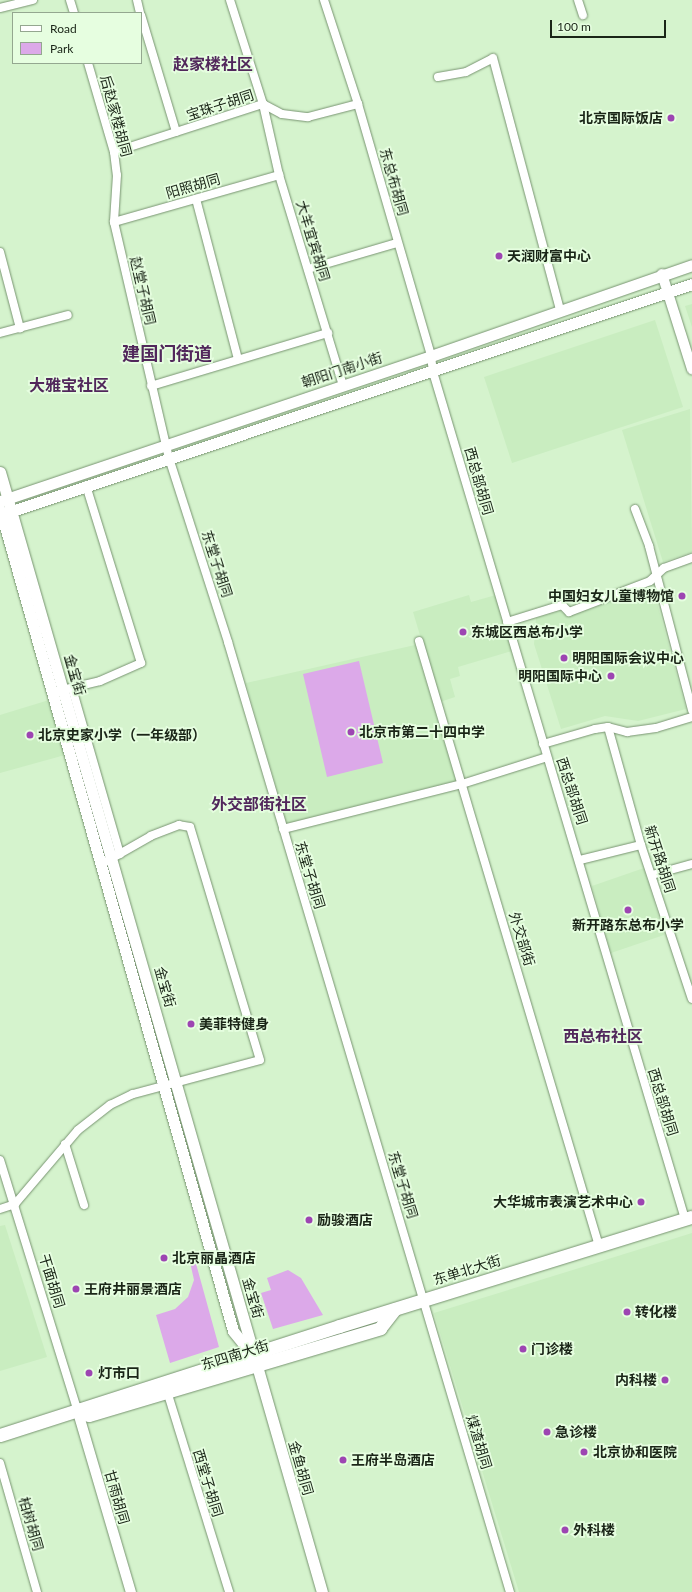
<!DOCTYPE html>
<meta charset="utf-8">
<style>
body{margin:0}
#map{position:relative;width:692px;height:1592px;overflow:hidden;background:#d5f3cd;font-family:Lato,"Noto Sans SC",sans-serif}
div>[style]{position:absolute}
.built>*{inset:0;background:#c9edc0}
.green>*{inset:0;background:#dca9e9}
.roads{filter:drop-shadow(0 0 1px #789471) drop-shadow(0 0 1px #789471)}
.minor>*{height:8px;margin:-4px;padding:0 4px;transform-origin:4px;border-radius:4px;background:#fff}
.tertiary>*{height:10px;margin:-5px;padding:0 5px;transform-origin:5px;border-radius:5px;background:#fff}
.secondary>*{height:11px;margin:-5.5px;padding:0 5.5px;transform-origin:5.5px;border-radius:5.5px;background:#fff}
.primary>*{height:13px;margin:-6.5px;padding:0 6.5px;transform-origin:6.5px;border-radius:6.5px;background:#fff}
.dots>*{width:11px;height:11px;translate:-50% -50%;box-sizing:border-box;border:2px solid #e6fee0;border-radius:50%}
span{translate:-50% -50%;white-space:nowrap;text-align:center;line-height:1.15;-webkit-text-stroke:3.5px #e6fee0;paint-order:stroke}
.street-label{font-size:14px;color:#1a2517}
.poi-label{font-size:14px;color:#1a2517;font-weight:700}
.right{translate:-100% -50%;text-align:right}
.left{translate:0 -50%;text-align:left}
.quarter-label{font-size:16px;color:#51275b;font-weight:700}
.district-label{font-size:18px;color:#51275b;font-weight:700}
.legend{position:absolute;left:12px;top:12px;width:130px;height:52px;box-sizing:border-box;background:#e6fee0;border:1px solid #94a790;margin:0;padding:5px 7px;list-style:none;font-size:12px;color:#1a2517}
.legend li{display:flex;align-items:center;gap:8px;height:20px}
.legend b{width:20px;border:1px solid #94a790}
.scale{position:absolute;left:550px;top:20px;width:116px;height:18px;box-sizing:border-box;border:2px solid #1a2517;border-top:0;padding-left:5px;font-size:12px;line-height:14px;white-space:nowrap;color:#1a2517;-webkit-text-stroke:3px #e6fee0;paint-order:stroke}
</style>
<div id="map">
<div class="built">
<div style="clip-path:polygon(692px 304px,692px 327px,685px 306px)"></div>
<div style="clip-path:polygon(655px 320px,683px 407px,512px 463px,484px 377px)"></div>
<div style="clip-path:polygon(690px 409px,692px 552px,663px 562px,622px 430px)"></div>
<div style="clip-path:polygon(653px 588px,686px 709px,638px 721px,605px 716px,561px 729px,534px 644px,536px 618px,560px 611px,568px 616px)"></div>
<div style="clip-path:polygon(469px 595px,471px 602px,496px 595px,512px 651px,458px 667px,460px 676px,450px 679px,455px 697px,440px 702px,413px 612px)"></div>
<div style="clip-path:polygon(415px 645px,456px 781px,287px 824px,246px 683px)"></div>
<div style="clip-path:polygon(49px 700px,65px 755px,0 773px,0 715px)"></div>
<div style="clip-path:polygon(644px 868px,664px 935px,611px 953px,592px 886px)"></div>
<div style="clip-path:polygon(5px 1225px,47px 1357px,0 1371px,0 1226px)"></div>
<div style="clip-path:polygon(692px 1233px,692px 1592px,519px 1592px,434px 1313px)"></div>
</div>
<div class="green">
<div style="clip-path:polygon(359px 661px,383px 763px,327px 777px,303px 674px)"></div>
<div style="clip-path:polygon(195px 1260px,219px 1347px,170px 1363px,156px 1315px,175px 1309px,188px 1297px,194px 1280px,190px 1262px)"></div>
<div style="clip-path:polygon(288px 1270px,301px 1278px,323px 1315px,273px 1329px,261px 1293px,271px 1290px,267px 1278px)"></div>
</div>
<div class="roads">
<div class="minor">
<div style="left:70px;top:0;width:14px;rotate:73deg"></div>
<div style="left:137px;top:0;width:13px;rotate:77deg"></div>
<div style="left:230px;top:0;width:109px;rotate:72.4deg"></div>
<div style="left:263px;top:104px;width:73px;rotate:77.3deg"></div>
<div style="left:279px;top:175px;width:220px;rotate:73.1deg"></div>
<div style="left:324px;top:0;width:109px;rotate:71.9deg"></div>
<div style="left:358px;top:104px;width:262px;rotate:73.8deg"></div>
<div style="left:431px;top:356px;width:16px;rotate:83deg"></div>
<div style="left:433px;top:372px;width:884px;rotate:73.43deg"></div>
<div style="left:578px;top:0;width:16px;rotate:72deg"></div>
<div style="left:0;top:8px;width:34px;rotate:-14deg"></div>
<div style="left:141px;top:15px;width:122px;rotate:73.3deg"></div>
<div style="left:88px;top:63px;width:93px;rotate:73.7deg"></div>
<div style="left:114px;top:152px;width:23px;rotate:83deg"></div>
<div style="left:117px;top:175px;width:47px;rotate:93.7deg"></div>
<div style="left:114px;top:222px;width:242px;rotate:76.9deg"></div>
<div style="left:169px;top:458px;width:193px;rotate:72.2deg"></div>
<div style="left:228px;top:642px;width:991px;rotate:73.47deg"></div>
<div style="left:438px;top:77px;width:28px;rotate:-10deg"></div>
<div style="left:466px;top:72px;width:30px;rotate:-27deg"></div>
<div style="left:493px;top:58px;width:261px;rotate:75.1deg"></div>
<div style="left:114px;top:152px;width:157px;rotate:-17.9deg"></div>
<div style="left:263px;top:104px;width:21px;rotate:28deg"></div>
<div style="left:282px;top:114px;width:26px;rotate:7deg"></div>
<div style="left:308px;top:117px;width:52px;rotate:-14.6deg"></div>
<div style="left:196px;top:199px;width:165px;rotate:75.3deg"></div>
<div style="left:114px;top:222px;width:172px;rotate:-15.9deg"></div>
<div style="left:0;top:252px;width:79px;rotate:75.3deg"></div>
<div style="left:308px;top:269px;width:93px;rotate:-16.3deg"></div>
<div style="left:0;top:333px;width:70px;rotate:-14.8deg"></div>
<div style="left:151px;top:386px;width:185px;rotate:-16.7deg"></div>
<div style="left:635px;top:509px;width:40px;rotate:69deg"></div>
<div style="left:649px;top:546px;width:170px;rotate:75.3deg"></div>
<div style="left:507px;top:622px;width:58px;rotate:-17.2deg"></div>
<div style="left:562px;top:605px;width:10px;rotate:45deg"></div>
<div style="left:569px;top:612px;width:87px;rotate:-20.9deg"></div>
<div style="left:650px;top:581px;width:19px;rotate:-43deg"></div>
<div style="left:664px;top:568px;width:30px;rotate:-20deg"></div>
<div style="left:419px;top:641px;width:631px;rotate:73.43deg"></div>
<div style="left:72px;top:688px;width:173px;rotate:73.9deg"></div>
<div style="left:58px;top:691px;width:43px;rotate:-13.4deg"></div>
<div style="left:100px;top:681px;width:45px;rotate:-23.7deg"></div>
<div style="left:141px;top:663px;width:186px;rotate:-107.2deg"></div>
<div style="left:608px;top:727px;width:123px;rotate:74.4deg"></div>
<div style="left:641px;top:845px;width:162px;rotate:71.7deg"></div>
<div style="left:543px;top:744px;width:54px;rotate:-16.1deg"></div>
<div style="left:595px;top:729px;width:13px;rotate:-9deg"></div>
<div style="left:608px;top:727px;width:20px;rotate:15deg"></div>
<div style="left:627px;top:732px;width:29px;rotate:-8deg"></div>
<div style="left:656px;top:728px;width:38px;rotate:-17deg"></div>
<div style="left:283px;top:829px;width:185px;rotate:-14.1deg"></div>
<div style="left:462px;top:784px;width:89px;rotate:-17.6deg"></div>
<div style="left:580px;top:860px;width:63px;rotate:-13.8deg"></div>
<div style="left:652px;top:875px;width:41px;rotate:-15.4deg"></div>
<div style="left:65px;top:1144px;width:64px;rotate:72.7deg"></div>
<div style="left:0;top:1160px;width:261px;rotate:72.8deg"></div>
<div style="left:0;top:1209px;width:16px;rotate:-18deg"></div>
<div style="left:15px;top:1204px;width:97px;rotate:-49.6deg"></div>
<div style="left:78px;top:1130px;width:41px;rotate:-38deg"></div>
<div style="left:110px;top:1105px;width:25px;rotate:-26deg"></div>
<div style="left:133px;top:1094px;width:131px;rotate:-15deg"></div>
<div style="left:260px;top:1060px;width:243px;rotate:-106.7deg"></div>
<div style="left:190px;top:827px;width:11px;rotate:-170deg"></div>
<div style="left:179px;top:825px;width:30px;rotate:159deg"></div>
<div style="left:151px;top:836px;width:51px;rotate:150.4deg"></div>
<div style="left:166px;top:1388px;width:214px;rotate:72.8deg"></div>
<div style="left:0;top:1463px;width:134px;rotate:74deg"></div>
</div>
<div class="tertiary">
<div style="left:662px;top:274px;width:100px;rotate:72.5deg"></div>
<div style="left:77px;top:1409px;width:191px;rotate:73.6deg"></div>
</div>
<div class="secondary">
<div style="left:0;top:472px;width:1165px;rotate:73.96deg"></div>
<div style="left:0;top:501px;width:455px;rotate:-18.6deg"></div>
<div style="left:431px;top:356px;width:276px;rotate:-19.2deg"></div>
<div style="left:0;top:509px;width:854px;rotate:74.17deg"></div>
<div style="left:233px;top:1331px;width:27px;rotate:51deg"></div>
<div style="left:6px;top:513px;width:723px;rotate:-18.46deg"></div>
</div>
<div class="primary">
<div style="left:77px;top:1409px;width:13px;rotate:27deg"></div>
<div style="left:89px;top:1415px;width:304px;rotate:-16.6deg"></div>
<div style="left:380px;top:1328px;width:24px;rotate:-52deg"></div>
<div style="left:0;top:1435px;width:356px;rotate:-17.8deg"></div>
<div style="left:339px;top:1326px;width:369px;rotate:-17.2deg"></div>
</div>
</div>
<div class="dots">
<div style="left:671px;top:118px;background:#9d45b2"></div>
<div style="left:499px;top:256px;background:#9d45b2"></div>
<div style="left:682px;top:596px;background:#9d45b2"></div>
<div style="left:463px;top:632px;background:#9d45b2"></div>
<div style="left:564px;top:658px;background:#9d45b2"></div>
<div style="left:611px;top:676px;background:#9d45b2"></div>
<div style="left:351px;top:732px;background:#9d45b2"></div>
<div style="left:30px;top:735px;background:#9d45b2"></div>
<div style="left:628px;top:910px;background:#9d45b2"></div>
<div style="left:191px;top:1024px;background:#9d45b2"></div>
<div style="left:641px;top:1202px;background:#9d45b2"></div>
<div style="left:309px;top:1220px;background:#9d45b2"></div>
<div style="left:164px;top:1258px;background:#9d45b2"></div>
<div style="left:76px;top:1289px;background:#9d45b2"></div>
<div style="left:627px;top:1312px;background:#9d45b2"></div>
<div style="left:523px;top:1349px;background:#9d45b2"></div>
<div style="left:89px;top:1373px;background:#9d45b2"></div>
<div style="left:665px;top:1380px;background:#9d45b2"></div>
<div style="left:547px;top:1432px;background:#9d45b2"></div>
<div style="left:584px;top:1452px;background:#9d45b2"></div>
<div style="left:343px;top:1460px;background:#9d45b2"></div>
<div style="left:565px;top:1530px;background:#9d45b2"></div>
</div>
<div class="street-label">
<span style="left:220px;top:105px;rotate:-18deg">宝珠子胡同</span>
<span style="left:116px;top:116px;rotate:75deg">后赵家楼胡同</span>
<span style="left:394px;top:182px;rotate:74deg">东总布胡同</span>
<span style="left:193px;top:186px;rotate:-16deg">阳照胡同</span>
<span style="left:313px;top:241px;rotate:73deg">大羊宜宾胡同</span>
<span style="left:143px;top:291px;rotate:77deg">赵堂子胡同</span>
<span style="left:342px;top:370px;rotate:-18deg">朝阳门南小街</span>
<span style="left:479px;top:481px;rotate:74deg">西总部胡同</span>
<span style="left:217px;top:564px;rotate:72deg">东堂子胡同</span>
<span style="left:75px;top:675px;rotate:74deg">金宝街</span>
<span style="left:572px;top:791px;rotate:72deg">西总部胡同</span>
<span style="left:660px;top:859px;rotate:72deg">新开路胡同</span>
<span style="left:310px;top:875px;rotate:73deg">东堂子胡同</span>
<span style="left:522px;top:939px;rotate:73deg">外交部街</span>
<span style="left:165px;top:987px;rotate:74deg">金宝街</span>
<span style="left:663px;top:1102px;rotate:73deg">西总部胡同</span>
<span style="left:403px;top:1185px;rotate:73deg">东堂子胡同</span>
<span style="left:467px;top:1270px;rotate:-17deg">东单北大街</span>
<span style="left:52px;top:1281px;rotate:73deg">干面胡同</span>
<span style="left:253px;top:1298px;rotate:74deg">金宝街</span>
<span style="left:235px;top:1355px;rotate:-17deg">东四南大街</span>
<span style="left:479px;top:1442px;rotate:73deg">煤渣胡同</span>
<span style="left:301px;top:1468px;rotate:74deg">金鱼胡同</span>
<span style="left:208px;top:1483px;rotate:73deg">西堂子胡同</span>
<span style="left:117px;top:1497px;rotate:74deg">甘雨胡同</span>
<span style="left:31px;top:1524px;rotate:74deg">柏树胡同</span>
</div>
<div class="poi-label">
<span class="right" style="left:663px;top:118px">北京国际饭店</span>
<span class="left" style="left:507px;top:256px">天润财富中心</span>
<span class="right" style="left:674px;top:596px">中国妇女儿童博物馆</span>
<span class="left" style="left:471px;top:632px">东城区西总布小学</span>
<span class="left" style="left:572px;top:658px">明阳国际会议中心</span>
<span class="right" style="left:602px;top:676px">明阳国际中心</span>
<span class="left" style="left:359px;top:732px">北京市第二十四中学</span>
<span class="left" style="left:38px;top:735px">北京史家小学（一年级部）</span>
<span style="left:628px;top:925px">新开路东总布小学</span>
<span class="left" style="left:199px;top:1024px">美菲特健身</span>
<span class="right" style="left:633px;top:1202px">大华城市表演艺术中心</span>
<span class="left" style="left:317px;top:1220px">励骏酒店</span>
<span class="left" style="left:172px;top:1258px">北京丽晶酒店</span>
<span class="left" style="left:84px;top:1289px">王府井丽景酒店</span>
<span class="left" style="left:635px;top:1312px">转化楼</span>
<span class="left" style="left:531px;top:1349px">门诊楼</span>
<span class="left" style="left:98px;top:1373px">灯市口</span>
<span class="right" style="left:657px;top:1380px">内科楼</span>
<span class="left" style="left:555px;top:1432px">急诊楼</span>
<span class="left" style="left:593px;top:1452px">北京协和医院</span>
<span class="left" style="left:351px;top:1460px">王府半岛酒店</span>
<span class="left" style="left:573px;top:1530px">外科楼</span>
</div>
<div class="quarter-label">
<span style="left:213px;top:64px">赵家楼社区</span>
<span style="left:69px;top:385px">大雅宝社区</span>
<span style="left:259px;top:804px">外交部街社区</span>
<span style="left:603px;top:1036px">西总布社区</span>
</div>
<div class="district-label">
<span style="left:167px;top:353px">建国门街道</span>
</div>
<ul class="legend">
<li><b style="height:5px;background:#fff"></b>Road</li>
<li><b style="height:11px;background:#dca9e9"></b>Park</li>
</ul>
<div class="scale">100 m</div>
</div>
